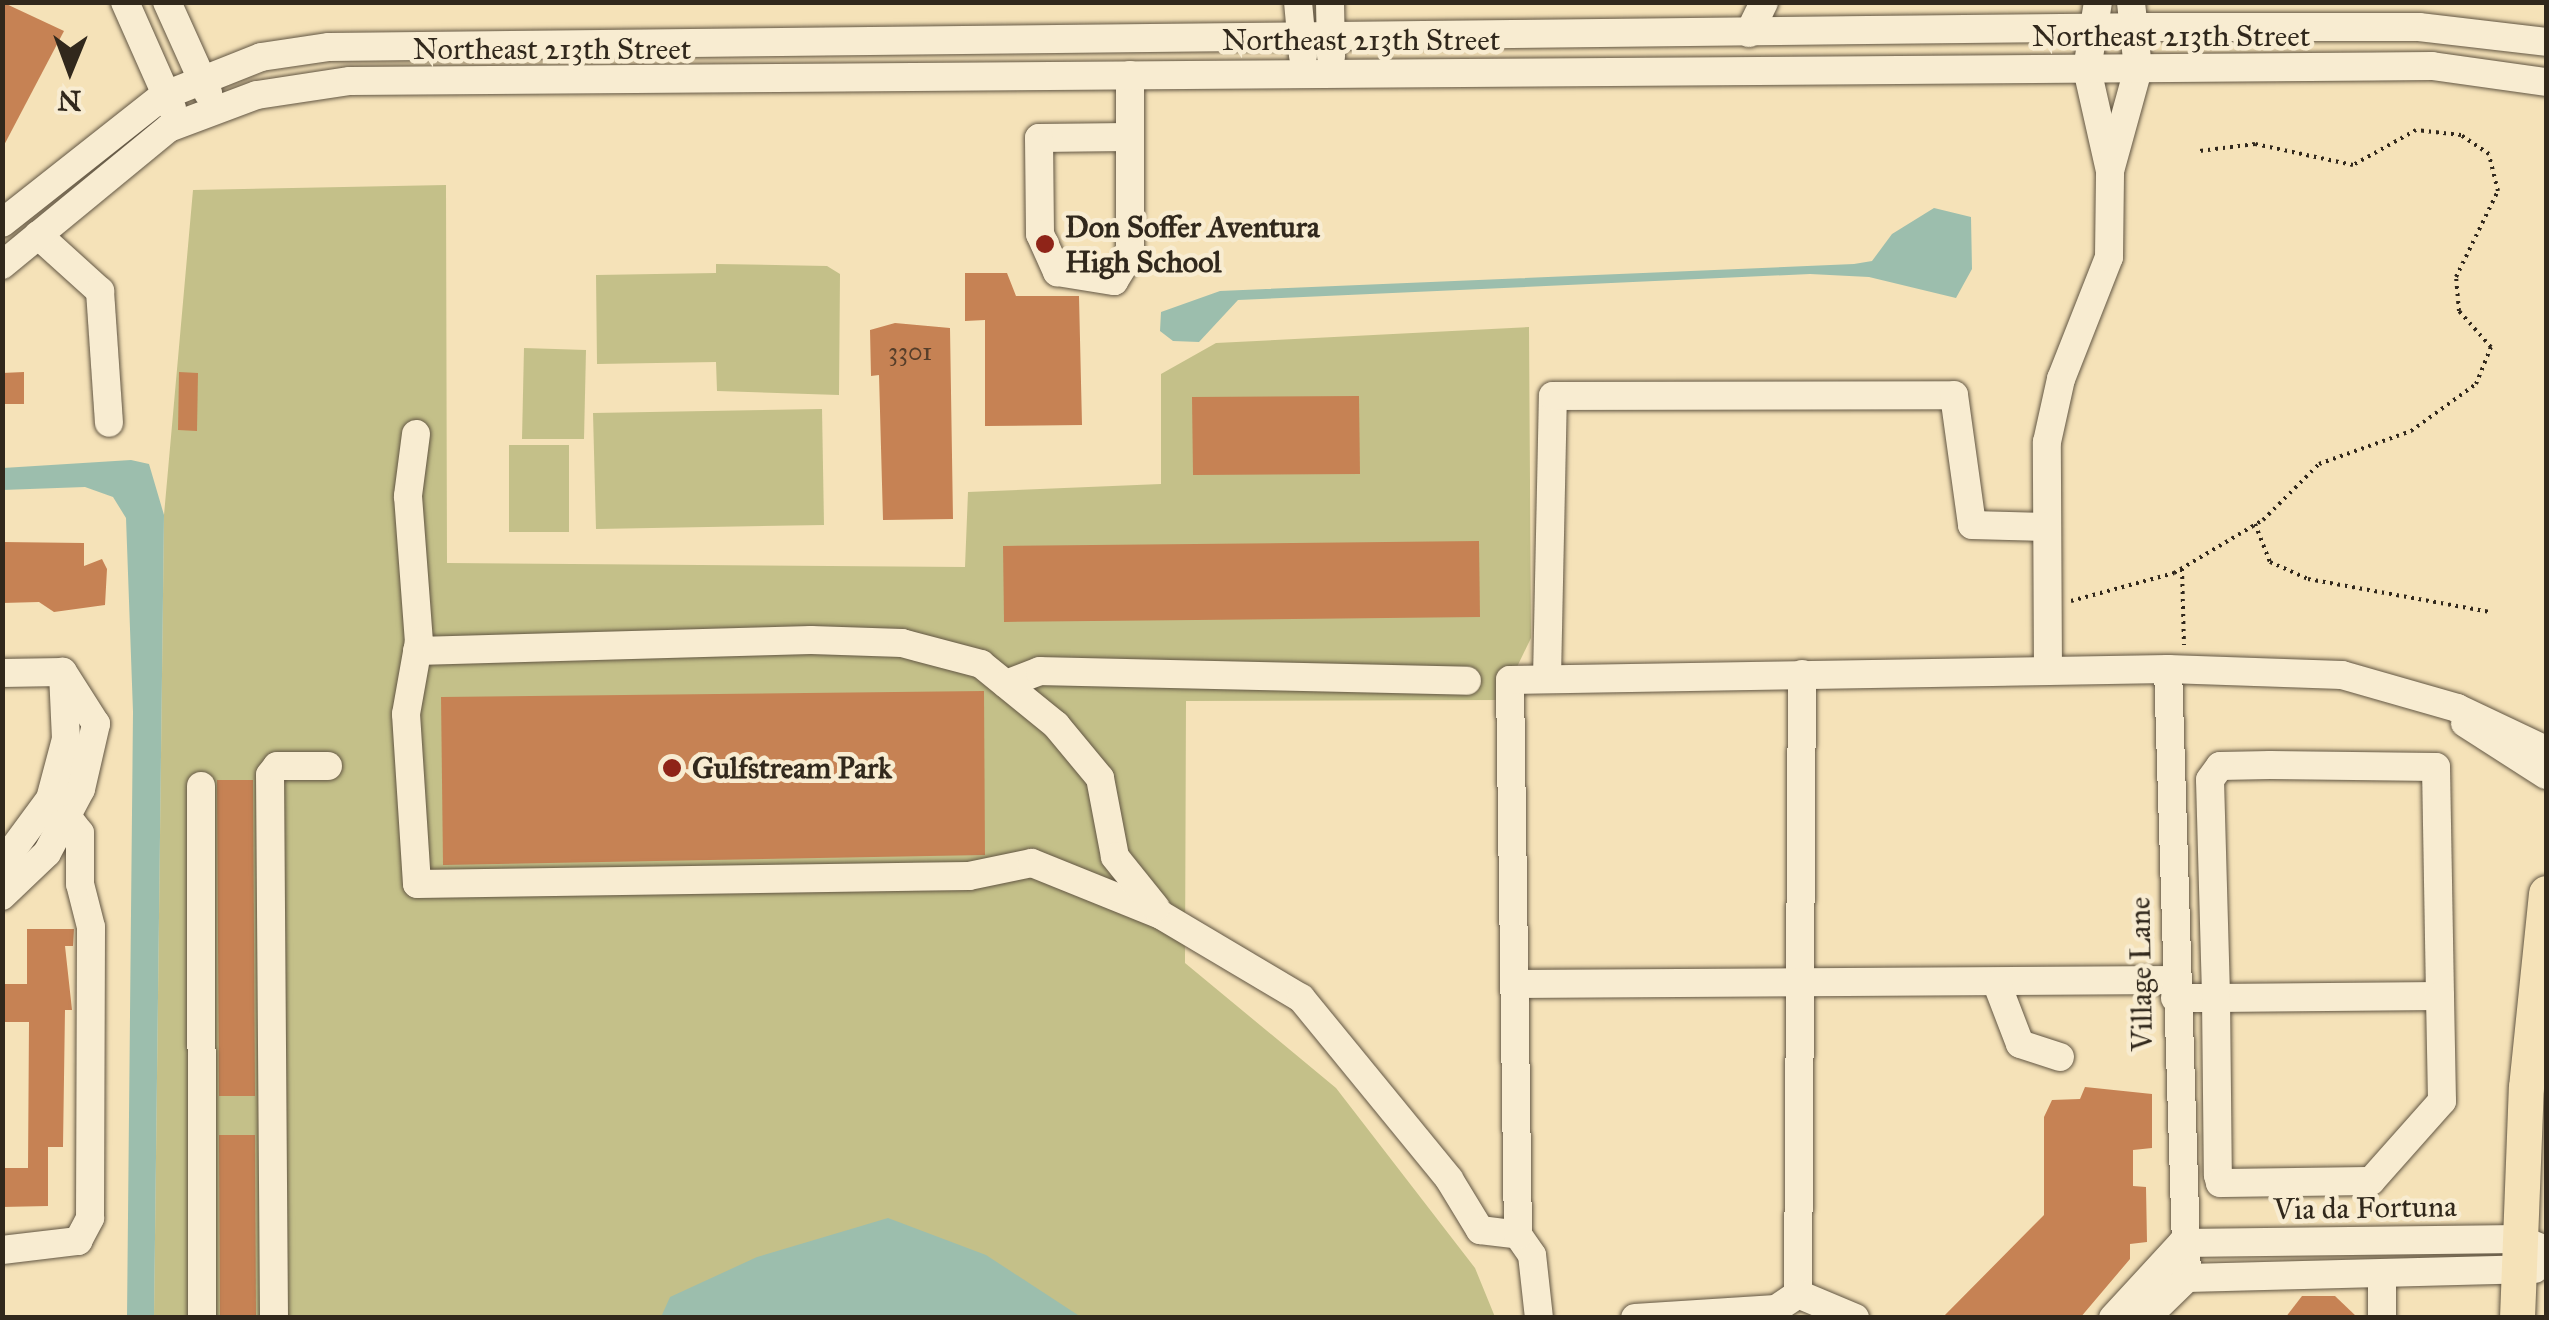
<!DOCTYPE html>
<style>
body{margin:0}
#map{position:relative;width:2549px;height:1320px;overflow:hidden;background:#f5e2b8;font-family:"IM FELL Great Primer",serif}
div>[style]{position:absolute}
.green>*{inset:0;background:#c4c089}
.water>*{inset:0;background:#9cbead}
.building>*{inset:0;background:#c68254}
.path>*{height:4px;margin-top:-2px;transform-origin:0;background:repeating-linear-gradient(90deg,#31281c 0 2.5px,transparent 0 7.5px)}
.roads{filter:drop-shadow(0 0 2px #625643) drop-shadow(0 0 2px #625643)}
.minor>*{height:28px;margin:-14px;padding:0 14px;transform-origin:14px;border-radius:14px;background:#f8ecd1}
.major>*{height:35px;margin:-17.5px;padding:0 17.5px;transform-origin:17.5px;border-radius:17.5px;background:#f5e2b8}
.dots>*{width:28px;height:28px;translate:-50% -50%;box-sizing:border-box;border:5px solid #f8ecd1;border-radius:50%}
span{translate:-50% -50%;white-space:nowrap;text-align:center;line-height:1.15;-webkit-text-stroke:9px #f8ecd1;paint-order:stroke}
.number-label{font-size:25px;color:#563e2a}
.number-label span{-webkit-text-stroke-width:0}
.street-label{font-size:30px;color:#31281c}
.poi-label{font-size:30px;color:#31281c;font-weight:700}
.left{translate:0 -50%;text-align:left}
.frame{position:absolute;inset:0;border:5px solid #31281c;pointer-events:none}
.north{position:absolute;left:20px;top:20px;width:100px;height:100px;-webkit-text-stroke:8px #f8ecd1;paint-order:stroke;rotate:181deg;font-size:28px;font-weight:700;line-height:40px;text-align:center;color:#31281c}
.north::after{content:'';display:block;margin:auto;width:35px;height:45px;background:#31281c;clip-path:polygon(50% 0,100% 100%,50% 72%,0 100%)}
</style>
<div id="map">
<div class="green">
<div style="clip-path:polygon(446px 185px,447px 563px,965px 567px,968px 492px,1161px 484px,1161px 374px,1216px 343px,1529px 327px,1531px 638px,1501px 700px,1186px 701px,1185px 963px,1336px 1088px,1475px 1268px,1495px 1317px,154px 1318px,164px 515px,193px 190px)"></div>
<div style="clip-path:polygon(716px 264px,827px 266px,840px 274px,839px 395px,717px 391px,716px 362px,597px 364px,596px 275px,716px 273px)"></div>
<div style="clip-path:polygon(524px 348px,586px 350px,584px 439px,522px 439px)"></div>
<div style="clip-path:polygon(822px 409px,824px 525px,596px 529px,593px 413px)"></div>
<div style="clip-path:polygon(509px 445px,569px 445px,569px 532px,509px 532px)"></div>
</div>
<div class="water">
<div style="clip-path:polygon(1934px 208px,1971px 217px,1972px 269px,1956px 298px,1869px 277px,1810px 274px,1238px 300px,1199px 342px,1173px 341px,1160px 331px,1161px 312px,1220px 291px,1854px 264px,1872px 261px,1892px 234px)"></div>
<div style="clip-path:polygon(131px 460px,149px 464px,164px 515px,154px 1318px,127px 1317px,133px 712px,126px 518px,113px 497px,85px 487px,2px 490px,3px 468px)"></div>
<div style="clip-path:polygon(888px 1218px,986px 1255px,1081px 1317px,661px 1317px,670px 1297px,757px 1257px)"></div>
</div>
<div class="building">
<div style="clip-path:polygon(2px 2px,64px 31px,2px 149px)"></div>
<div style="clip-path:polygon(965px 273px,1007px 273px,1016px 296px,1079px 296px,1082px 425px,985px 426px,985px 320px,965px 321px)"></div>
<div style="clip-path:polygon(895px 323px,950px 328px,953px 519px,883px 520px,879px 375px,871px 376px,870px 330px)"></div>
<div style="clip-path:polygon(24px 372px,24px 404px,2px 404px,2px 373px)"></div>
<div style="clip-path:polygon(179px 372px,198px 373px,197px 431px,178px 430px)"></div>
<div style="clip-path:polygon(1359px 396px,1360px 474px,1193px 475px,1192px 397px)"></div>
<div style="clip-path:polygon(1479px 541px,1480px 617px,1004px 622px,1003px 546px)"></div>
<div style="clip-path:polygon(2px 542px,84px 543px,84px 566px,102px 559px,107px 569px,105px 605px,54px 612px,39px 602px,2px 603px)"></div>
<div style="clip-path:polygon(984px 691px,985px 855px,443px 865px,441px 697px)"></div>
<div style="clip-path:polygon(217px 780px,253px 780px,255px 1096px,219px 1096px)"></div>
<div style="clip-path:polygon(27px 929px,74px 929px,73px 946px,65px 946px,72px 1010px,65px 1010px,63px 1147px,48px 1147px,48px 1206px,2px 1207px,2px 1168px,28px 1168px,29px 1022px,2px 1022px,2px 984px,27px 984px)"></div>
<div style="clip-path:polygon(2085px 1087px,2152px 1094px,2152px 1148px,2133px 1150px,2133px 1186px,2146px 1187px,2147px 1242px,2130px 1244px,2130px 1259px,2080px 1318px,1942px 1318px,2044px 1215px,2044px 1117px,2052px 1100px,2080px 1099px)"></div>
<div style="clip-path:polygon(219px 1135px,255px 1135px,256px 1318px,220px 1318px)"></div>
<div style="clip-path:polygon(2302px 1296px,2335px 1296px,2358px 1318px,2285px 1318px)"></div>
</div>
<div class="path">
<div style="left:2255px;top:524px;width:41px;rotate:68.5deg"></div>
<div style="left:2270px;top:562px;width:42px;rotate:24.1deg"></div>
<div style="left:2308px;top:579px;width:185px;rotate:10.3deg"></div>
<div style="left:2182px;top:569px;width:76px;rotate:88.5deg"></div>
<div style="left:2071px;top:601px;width:107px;rotate:-15.2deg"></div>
<div style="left:2174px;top:573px;width:104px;rotate:-30.8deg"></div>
<div style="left:2263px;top:520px;width:79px;rotate:-45deg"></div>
<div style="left:2319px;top:464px;width:98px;rotate:-19.7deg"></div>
<div style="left:2411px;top:431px;width:80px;rotate:-35.9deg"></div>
<div style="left:2476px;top:384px;width:40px;rotate:-68deg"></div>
<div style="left:2491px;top:347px;width:48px;rotate:-131.6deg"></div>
<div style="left:2459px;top:311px;width:34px;rotate:-95deg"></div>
<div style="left:2456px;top:277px;width:96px;rotate:-64deg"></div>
<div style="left:2498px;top:191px;width:38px;rotate:-104deg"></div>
<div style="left:2489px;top:154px;width:34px;rotate:-146deg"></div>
<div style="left:2461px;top:135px;width:45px;rotate:-173.7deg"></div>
<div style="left:2416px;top:130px;width:72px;rotate:150.9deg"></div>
<div style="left:2353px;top:165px;width:100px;rotate:-167.9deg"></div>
<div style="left:2255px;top:144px;width:56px;rotate:172.9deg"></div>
</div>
<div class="roads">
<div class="minor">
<div style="left:125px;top:2px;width:116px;rotate:66.1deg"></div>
<div style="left:167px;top:2px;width:100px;rotate:65.7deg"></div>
<div style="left:1298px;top:2px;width:54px;rotate:84.7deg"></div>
<div style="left:1330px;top:2px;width:54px;rotate:88.9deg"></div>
<div style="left:2098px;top:2px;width:68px;rotate:99.3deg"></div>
<div style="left:2087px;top:69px;width:105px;rotate:77.3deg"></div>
<div style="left:2110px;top:171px;width:106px;rotate:-74.6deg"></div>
<div style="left:2138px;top:69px;width:67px;rotate:-96deg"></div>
<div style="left:1749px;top:33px;width:34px;rotate:-64deg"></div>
<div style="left:1128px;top:137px;width:89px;rotate:179.4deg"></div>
<div style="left:1039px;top:138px;width:96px;rotate:89.4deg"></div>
<div style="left:1040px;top:234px;width:42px;rotate:65.9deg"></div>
<div style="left:1057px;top:272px;width:58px;rotate:9deg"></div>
<div style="left:1114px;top:281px;width:31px;rotate:-58deg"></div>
<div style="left:1130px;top:255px;width:180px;rotate:-90deg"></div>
<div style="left:2px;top:223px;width:205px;rotate:-38.3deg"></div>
<div style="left:163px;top:96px;width:105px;rotate:-21.7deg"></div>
<div style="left:261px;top:57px;width:69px;rotate:-8.4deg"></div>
<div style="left:329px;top:47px;width:1805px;rotate:-0.63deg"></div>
<div style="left:2134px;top:27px;width:285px"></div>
<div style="left:2419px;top:27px;width:128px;rotate:6.7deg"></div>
<div style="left:38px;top:235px;width:84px;rotate:42.1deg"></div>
<div style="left:100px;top:291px;width:132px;rotate:86.1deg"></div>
<div style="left:2px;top:265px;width:216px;rotate:-39.4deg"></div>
<div style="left:169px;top:128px;width:94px;rotate:-20.6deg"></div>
<div style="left:257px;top:95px;width:94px;rotate:-8.6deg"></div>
<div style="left:350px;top:81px;width:2082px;rotate:-0.41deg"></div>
<div style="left:2432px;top:66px;width:115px;rotate:8deg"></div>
<div style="left:416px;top:434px;width:63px;rotate:97.4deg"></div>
<div style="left:408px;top:496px;width:145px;rotate:85.7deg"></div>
<div style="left:419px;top:641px;width:74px;rotate:100.1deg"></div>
<div style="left:406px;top:714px;width:170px;rotate:86.3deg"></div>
<div style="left:417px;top:884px;width:552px;rotate:-0.83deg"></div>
<div style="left:969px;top:876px;width:64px;rotate:-11.7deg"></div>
<div style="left:1032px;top:863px;width:139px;rotate:22deg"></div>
<div style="left:1161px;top:915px;width:163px;rotate:30.7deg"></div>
<div style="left:1301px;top:998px;width:234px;rotate:50.7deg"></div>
<div style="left:1449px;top:1179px;width:60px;rotate:58.7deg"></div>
<div style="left:1480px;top:1230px;width:38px;rotate:7deg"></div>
<div style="left:417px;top:651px;width:394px;rotate:-1.6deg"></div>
<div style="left:811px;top:640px;width:91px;rotate:1.9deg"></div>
<div style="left:902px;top:643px;width:82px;rotate:14.9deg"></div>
<div style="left:981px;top:664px;width:97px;rotate:39.1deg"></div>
<div style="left:1056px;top:725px;width:69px;rotate:50.3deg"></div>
<div style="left:1100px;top:778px;width:80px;rotate:79.2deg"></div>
<div style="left:1115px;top:857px;width:65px;rotate:51.2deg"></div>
<div style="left:2168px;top:669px;width:609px;rotate:88.21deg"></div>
<div style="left:2048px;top:671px;width:229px;rotate:-90.3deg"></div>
<div style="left:2047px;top:442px;width:65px;rotate:-77.5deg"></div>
<div style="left:2061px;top:379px;width:131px;rotate:-68.5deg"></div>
<div style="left:2109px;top:257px;width:86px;rotate:-89.3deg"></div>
<div style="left:2px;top:673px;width:61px;rotate:-0.9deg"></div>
<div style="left:1802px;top:674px;width:620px;rotate:90.37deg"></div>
<div style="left:1798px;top:1294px;width:62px;rotate:22.8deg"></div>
<div style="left:1547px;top:678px;width:282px;rotate:-88.8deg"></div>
<div style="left:1553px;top:396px;width:401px;rotate:-0.1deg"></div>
<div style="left:1954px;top:395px;width:131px;rotate:82.1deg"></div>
<div style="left:1972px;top:525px;width:74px;rotate:1.5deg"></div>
<div style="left:1006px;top:684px;width:36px;rotate:-21deg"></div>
<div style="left:1040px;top:671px;width:427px;rotate:1.3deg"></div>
<div style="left:2465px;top:723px;width:96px;rotate:32.7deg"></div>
<div style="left:201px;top:786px;width:532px;rotate:89.89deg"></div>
<div style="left:2px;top:864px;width:81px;rotate:-53.6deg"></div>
<div style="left:50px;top:799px;width:62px;rotate:-75.1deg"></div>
<div style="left:66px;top:739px;width:65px;rotate:-92.6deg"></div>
<div style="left:2px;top:896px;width:62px;rotate:-43.7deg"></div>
<div style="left:47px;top:853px;width:72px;rotate:-62deg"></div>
<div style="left:81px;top:789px;width:67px;rotate:-77deg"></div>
<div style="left:96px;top:724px;width:62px;rotate:-122.4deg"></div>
<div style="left:1514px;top:984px;width:660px;rotate:-0.35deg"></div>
<div style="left:1997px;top:984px;width:64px;rotate:69deg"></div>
<div style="left:2020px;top:1044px;width:42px;rotate:18deg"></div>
<div style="left:2175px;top:998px;width:41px"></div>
<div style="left:2216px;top:998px;width:224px;rotate:-0.5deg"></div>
<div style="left:2440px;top:996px;width:229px;rotate:-91deg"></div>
<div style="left:2436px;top:767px;width:166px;rotate:-179.3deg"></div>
<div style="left:2270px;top:765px;width:50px;rotate:178.9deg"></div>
<div style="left:2220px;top:766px;width:17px;rotate:126deg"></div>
<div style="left:2210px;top:780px;width:218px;rotate:88.4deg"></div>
<div style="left:2216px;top:998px;width:177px;rotate:89.4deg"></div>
<div style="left:2218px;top:1175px;width:8px;rotate:76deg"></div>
<div style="left:2220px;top:1183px;width:151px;rotate:-0.8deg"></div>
<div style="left:2371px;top:1181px;width:107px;rotate:-48.4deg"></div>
<div style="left:2442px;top:1101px;width:105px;rotate:-91.1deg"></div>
<div style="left:2182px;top:1243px;width:337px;rotate:-0.7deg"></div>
<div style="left:2519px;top:1239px;width:29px;rotate:22deg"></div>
<div style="left:2px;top:1250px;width:77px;rotate:-6.8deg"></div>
<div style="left:78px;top:1241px;width:26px;rotate:-62deg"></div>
<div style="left:90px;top:1218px;width:291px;rotate:-89.8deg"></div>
<div style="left:91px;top:927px;width:44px;rotate:-104.3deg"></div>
<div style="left:80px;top:884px;width:51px;rotate:-90deg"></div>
<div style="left:80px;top:833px;width:18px;rotate:-128deg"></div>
<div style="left:2187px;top:1278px;width:348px;rotate:-1.5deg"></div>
<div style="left:274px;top:1318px;width:543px;rotate:-90.42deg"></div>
<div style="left:270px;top:775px;width:11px;rotate:-52deg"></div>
<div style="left:277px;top:766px;width:51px"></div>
<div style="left:1539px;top:1318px;width:63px;rotate:-96.3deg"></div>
<div style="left:1532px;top:1255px;width:24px;rotate:-125deg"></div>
<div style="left:1518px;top:1235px;width:555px;rotate:-90.83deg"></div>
<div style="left:1510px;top:680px;width:658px;rotate:-0.96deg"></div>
<div style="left:2168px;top:669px;width:174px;rotate:2deg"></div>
<div style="left:2342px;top:675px;width:120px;rotate:16deg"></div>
<div style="left:2457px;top:708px;width:98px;rotate:25.3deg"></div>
<div style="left:1635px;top:1318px;width:141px;rotate:-3.7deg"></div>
<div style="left:1776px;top:1309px;width:27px;rotate:-34deg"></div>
<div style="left:2113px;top:1318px;width:102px;rotate:-47.4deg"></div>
<div style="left:2146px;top:1318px;width:57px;rotate:-44.3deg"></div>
<div style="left:2382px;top:1318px;width:43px;rotate:-90deg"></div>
</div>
<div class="major">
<div style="left:2517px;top:1318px;width:231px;rotate:-87.8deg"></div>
<div style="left:2526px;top:1087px;width:195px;rotate:-84.1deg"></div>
</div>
</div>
<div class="dots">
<div style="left:1045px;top:244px;background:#8f2418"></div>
<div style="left:672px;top:768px;background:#8f2418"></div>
</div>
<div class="number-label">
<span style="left:910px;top:352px">3301</span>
</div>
<div class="street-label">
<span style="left:2171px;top:36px">Northeast 213th Street</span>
<span style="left:1361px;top:40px">Northeast 213th Street</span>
<span style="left:552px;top:49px">Northeast 213th Street</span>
<span style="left:2141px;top:974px;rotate:-91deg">Village Lane</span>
<span style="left:2365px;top:1208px;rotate:-1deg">Via da Fortuna</span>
</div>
<div class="poi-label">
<span class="left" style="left:1065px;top:244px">Don Soffer Aventura<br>High School</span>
<span class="left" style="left:692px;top:768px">Gulfstream Park</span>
</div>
<div class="frame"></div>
<div class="north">N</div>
</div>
